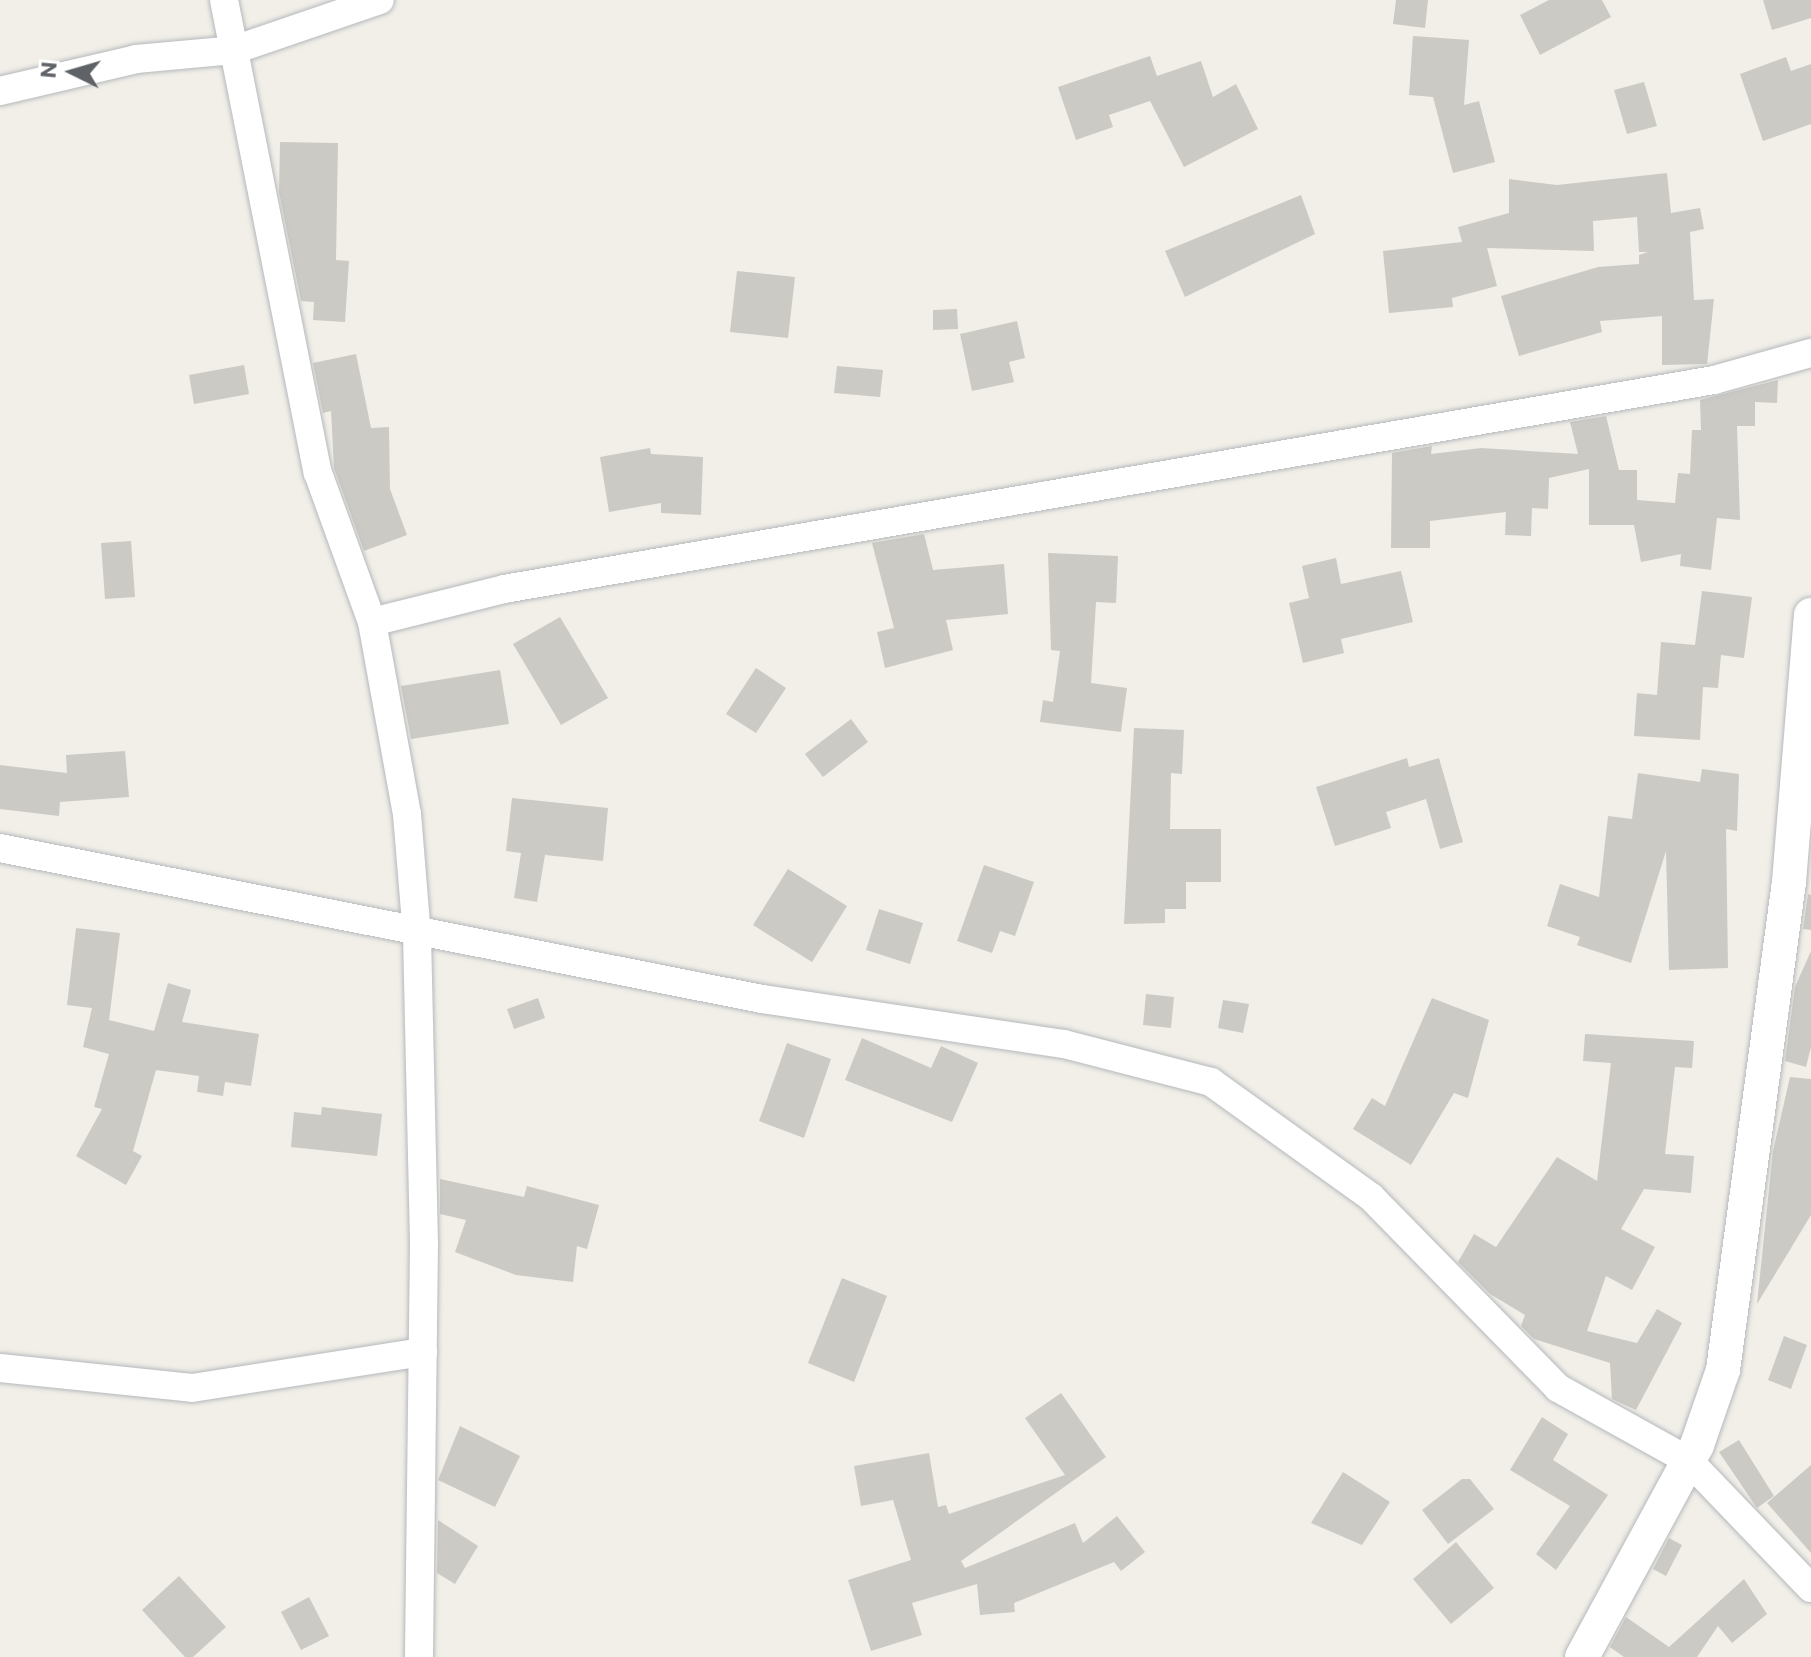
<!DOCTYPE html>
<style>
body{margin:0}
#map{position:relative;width:1811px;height:1657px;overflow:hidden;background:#f1efe8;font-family:Commissioner,sans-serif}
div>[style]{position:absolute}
.building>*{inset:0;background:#cccac5}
.roads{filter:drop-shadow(0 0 2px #b5b8bc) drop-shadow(0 0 2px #b5b8bc)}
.minor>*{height:28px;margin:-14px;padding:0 14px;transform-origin:14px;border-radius:14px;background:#fff}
.tertiary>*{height:34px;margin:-17px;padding:0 17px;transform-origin:17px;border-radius:17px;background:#fff}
span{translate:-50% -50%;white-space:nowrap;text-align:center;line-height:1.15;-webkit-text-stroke:6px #fff;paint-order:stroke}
.north{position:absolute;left:32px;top:32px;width:80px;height:80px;-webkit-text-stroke:6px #fff;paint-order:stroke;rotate:275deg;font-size:22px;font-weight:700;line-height:32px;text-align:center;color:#5f6368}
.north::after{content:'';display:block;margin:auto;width:28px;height:36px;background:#5f6368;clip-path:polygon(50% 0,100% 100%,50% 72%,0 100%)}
</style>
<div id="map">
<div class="building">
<div style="clip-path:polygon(1396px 0,1428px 0,1425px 28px,1393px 24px)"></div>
<div style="clip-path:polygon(1549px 0,1602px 0,1611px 17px,1540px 55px,1520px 15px)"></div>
<div style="clip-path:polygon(1763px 0,1811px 0,1811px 18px,1772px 30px)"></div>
<div style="clip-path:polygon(1413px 36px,1469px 40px,1464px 105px,1479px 101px,1495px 162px,1453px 173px,1433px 97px,1409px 95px)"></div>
<div style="clip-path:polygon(1150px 56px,1157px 76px,1201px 61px,1213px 97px,1236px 84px,1258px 129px,1184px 167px,1150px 101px,1109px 115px,1113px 127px,1076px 140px,1058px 87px)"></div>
<div style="clip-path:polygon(1786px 57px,1791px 71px,1811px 64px,1811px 124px,1763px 141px,1740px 74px)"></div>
<div style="clip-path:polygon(1644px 82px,1657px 126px,1627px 134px,1614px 90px)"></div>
<div style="clip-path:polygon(280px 142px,338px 143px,336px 260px,349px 261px,345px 322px,313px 320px,314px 302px,301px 301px,279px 192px)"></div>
<div style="clip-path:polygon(1667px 173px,1671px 213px,1700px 208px,1704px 229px,1690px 232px,1694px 300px,1714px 299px,1707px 364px,1662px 365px,1662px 316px,1600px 321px,1602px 332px,1519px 356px,1501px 296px,1598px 267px,1639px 264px,1639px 255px,1648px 252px,1639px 252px,1637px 217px,1593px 221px,1594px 251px,1487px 248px,1497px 286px,1452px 298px,1453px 307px,1389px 313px,1383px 251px,1462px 242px,1458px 227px,1509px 213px,1509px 179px,1557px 185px)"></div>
<div style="clip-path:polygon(1301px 195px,1315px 234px,1185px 297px,1165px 251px)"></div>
<div style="clip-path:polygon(737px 271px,795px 277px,788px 338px,730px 332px)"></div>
<div style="clip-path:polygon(957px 309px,958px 329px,933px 330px,933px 310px)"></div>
<div style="clip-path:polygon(1017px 321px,1025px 358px,1009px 362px,1014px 382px,972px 391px,960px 334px)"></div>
<div style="clip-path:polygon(356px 354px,371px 428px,389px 427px,390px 489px,407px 535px,364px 551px,334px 468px,331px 411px,323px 413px,313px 363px)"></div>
<div style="clip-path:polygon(244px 365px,249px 394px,194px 404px,189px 375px)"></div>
<div style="clip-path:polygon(837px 366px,883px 370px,880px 397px,834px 393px)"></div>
<div style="clip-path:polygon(1778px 380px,1777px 403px,1755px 402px,1755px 426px,1737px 426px,1740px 520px,1717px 518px,1711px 570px,1680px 566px,1681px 554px,1641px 562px,1634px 525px,1589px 525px,1589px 469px,1549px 478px,1548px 509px,1532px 508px,1531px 536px,1505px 535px,1506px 512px,1430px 521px,1430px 548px,1391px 548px,1392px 453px,1432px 446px,1431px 454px,1481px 448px,1578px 454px,1570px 422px,1606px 416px,1619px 470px,1637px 470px,1637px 500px,1675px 503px,1678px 473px,1690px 474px,1692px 430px,1701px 430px,1700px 400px)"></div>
<div style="clip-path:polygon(650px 448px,651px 454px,703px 457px,701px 515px,661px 513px,661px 503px,609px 512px,600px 457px)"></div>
<div style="clip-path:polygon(924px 534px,933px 570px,1004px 564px,1008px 614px,946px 620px,953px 650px,885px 668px,877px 632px,894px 628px,872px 543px)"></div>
<div style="clip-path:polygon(131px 541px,135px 597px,105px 599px,101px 543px)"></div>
<div style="clip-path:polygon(1048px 553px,1118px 556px,1116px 603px,1096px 602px,1091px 683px,1127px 688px,1121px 732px,1040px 722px,1043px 700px,1053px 702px,1060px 651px,1051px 650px)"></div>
<div style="clip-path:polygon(1336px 558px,1341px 584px,1401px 571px,1413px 622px,1341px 639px,1344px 653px,1303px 663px,1289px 603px,1309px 598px,1302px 566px)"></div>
<div style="clip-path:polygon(1702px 591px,1752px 597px,1744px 658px,1721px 655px,1718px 688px,1703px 687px,1700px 740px,1634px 736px,1637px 693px,1657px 695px,1661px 642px,1695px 645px)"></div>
<div style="clip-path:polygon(560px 617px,608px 698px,561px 725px,513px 644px)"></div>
<div style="clip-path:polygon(756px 668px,786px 688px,756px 733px,726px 714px)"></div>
<div style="clip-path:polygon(500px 670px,509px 724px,411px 739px,401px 686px)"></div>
<div style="clip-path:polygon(851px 719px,868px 742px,823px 777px,805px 754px)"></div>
<div style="clip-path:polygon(1134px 728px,1184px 730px,1182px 774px,1171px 773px,1170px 829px,1221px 829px,1221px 882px,1186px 882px,1186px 909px,1165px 909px,1165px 923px,1124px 924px)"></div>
<div style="clip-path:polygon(125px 751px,129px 797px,60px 802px,59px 816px,0 809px,0 765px,67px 773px,66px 755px)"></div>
<div style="clip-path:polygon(1407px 758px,1409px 767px,1439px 758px,1463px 842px,1440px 849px,1426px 799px,1386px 812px,1391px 828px,1335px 846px,1316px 787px)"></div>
<div style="clip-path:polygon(1702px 769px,1739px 774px,1737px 831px,1726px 829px,1728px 968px,1669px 970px,1666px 851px,1631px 963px,1577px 945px,1580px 937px,1547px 926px,1560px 884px,1599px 897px,1608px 816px,1632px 819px,1638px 773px,1700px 782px)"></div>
<div style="clip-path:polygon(512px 798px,608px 808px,603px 861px,545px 855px,537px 902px,514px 898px,521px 853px,506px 851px)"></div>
<div style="clip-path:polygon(984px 865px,1034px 882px,1015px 936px,1000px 931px,992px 953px,957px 941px)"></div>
<div style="clip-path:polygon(788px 869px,847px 906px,812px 962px,753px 925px)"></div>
<div style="clip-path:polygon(1808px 894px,1811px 895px,1811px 930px,1803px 929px)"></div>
<div style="clip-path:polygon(879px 909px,923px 923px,910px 964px,866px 950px)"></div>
<div style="clip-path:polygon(76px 928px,120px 933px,109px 1020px,154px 1031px,168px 983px,191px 990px,182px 1022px,259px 1034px,251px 1086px,225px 1082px,223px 1096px,197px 1092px,199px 1076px,156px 1070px,133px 1151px,142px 1156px,126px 1185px,76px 1156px,102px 1109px,94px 1107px,109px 1054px,83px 1047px,92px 1008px,67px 1005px)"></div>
<div style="clip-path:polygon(1811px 951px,1811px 1047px,1806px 1067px,1785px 1061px,1795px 987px)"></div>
<div style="clip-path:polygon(1146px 994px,1174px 997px,1171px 1028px,1143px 1025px)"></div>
<div style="clip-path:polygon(538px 998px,545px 1018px,514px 1029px,507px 1009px)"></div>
<div style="clip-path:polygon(1432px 998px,1489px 1020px,1468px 1098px,1454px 1093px,1411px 1165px,1353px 1129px,1372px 1098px,1385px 1106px)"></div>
<div style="clip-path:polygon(1223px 1000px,1249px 1004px,1243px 1033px,1218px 1028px)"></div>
<div style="clip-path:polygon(1585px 1034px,1694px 1041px,1692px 1068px,1675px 1067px,1665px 1154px,1694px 1156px,1691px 1193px,1644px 1189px,1621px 1229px,1655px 1247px,1632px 1290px,1606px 1276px,1587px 1331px,1637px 1343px,1657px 1309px,1682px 1323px,1636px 1410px,1612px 1399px,1610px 1363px,1534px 1339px,1521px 1326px,1525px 1315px,1490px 1294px,1458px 1262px,1474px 1234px,1496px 1247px,1557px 1157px,1597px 1181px,1611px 1063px,1583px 1061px)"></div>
<div style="clip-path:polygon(862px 1038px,931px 1068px,941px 1046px,978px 1063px,952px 1122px,845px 1080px)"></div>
<div style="clip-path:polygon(787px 1043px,831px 1059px,804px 1138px,759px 1121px)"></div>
<div style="clip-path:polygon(1790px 1077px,1811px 1079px,1811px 1215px,1757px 1304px,1773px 1151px)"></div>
<div style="clip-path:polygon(322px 1107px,382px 1114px,377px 1156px,291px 1147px,294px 1112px,321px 1115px)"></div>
<div style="clip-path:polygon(440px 1179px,524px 1197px,527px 1186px,599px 1205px,587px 1249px,577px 1246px,573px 1282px,516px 1275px,455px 1252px,466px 1220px,440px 1214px)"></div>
<div style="clip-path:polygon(842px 1278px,887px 1296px,854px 1382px,808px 1363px)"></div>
<div style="clip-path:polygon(1784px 1336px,1807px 1345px,1791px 1389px,1768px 1380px)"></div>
<div style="clip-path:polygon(1061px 1393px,1106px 1457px,961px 1561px,965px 1568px,1075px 1523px,1083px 1543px,1117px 1516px,1145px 1552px,1121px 1571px,1114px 1562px,1014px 1603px,1015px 1612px,980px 1615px,977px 1584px,912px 1603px,922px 1635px,871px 1651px,848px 1580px,911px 1560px,893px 1500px,861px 1506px,854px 1466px,929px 1453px,938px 1507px,946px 1505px,949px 1514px,1065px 1475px,1025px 1418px)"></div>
<div style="clip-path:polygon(1542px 1417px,1568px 1434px,1553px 1460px,1608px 1495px,1556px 1570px,1536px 1554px,1570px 1506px,1510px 1470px)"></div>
<div style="clip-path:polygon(460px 1426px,520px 1456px,495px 1507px,438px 1480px)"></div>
<div style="clip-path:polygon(1739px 1440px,1774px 1496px,1757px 1508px,1719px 1452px)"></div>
<div style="clip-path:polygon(1811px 1465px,1811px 1553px,1767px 1503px)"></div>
<div style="clip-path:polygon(1343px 1472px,1390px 1502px,1362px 1545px,1311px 1523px)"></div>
<div style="clip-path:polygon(1462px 1479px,1470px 1479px,1494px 1509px,1448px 1544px,1422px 1510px)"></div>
<div style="clip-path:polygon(438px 1520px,478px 1546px,455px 1584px,437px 1573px)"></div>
<div style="clip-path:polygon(1669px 1538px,1682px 1545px,1666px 1576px,1653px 1569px)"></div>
<div style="clip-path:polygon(1456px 1542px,1494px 1588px,1451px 1624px,1413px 1579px)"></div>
<div style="clip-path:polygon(179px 1576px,226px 1627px,193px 1657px,185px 1657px,142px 1610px)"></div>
<div style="clip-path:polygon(1744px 1579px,1767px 1614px,1732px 1643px,1718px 1626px,1697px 1657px,1624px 1657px,1610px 1647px,1626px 1617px,1669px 1647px)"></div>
<div style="clip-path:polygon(309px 1597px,329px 1636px,301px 1650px,281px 1612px)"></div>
</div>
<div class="roads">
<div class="minor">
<div style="left:224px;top:0;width:482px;rotate:78.8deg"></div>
<div style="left:318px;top:473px;width:158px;rotate:70.1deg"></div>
<div style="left:372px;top:622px;width:195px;rotate:79.7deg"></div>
<div style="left:407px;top:814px;width:121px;rotate:85.3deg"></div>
<div style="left:417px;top:935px;width:309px;rotate:88.7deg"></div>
<div style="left:424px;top:1244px;width:413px;rotate:90.7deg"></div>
<div style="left:0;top:91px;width:140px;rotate:-13.2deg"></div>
<div style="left:136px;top:59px;width:98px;rotate:-5.2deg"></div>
<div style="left:234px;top:50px;width:154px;rotate:-18.9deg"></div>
<div style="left:372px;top:622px;width:136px;rotate:-14deg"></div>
<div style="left:504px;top:589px;width:1228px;rotate:-9.8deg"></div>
<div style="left:1714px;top:380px;width:101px;rotate:-15.6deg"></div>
<div style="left:0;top:848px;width:777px;rotate:11.21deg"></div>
<div style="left:762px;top:999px;width:305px;rotate:8.5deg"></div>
<div style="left:1064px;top:1044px;width:152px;rotate:14.5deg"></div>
<div style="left:1211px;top:1082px;width:197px;rotate:35.7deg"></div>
<div style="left:1371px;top:1197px;width:267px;rotate:45.6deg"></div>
<div style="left:1558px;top:1388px;width:150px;rotate:29.1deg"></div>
<div style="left:1689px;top:1461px;width:176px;rotate:46.2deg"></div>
<div style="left:0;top:1368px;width:193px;rotate:5.9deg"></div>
<div style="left:192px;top:1388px;width:234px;rotate:-8.9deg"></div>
</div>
<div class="tertiary">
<div style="left:1582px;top:1657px;width:241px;rotate:-61.5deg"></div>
<div style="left:1697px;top:1445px;width:79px;rotate:-70.9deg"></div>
<div style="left:1723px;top:1370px;width:492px;rotate:-82.3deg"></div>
<div style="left:1789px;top:882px;width:268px;rotate:-85.3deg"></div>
</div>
</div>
<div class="north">N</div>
</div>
